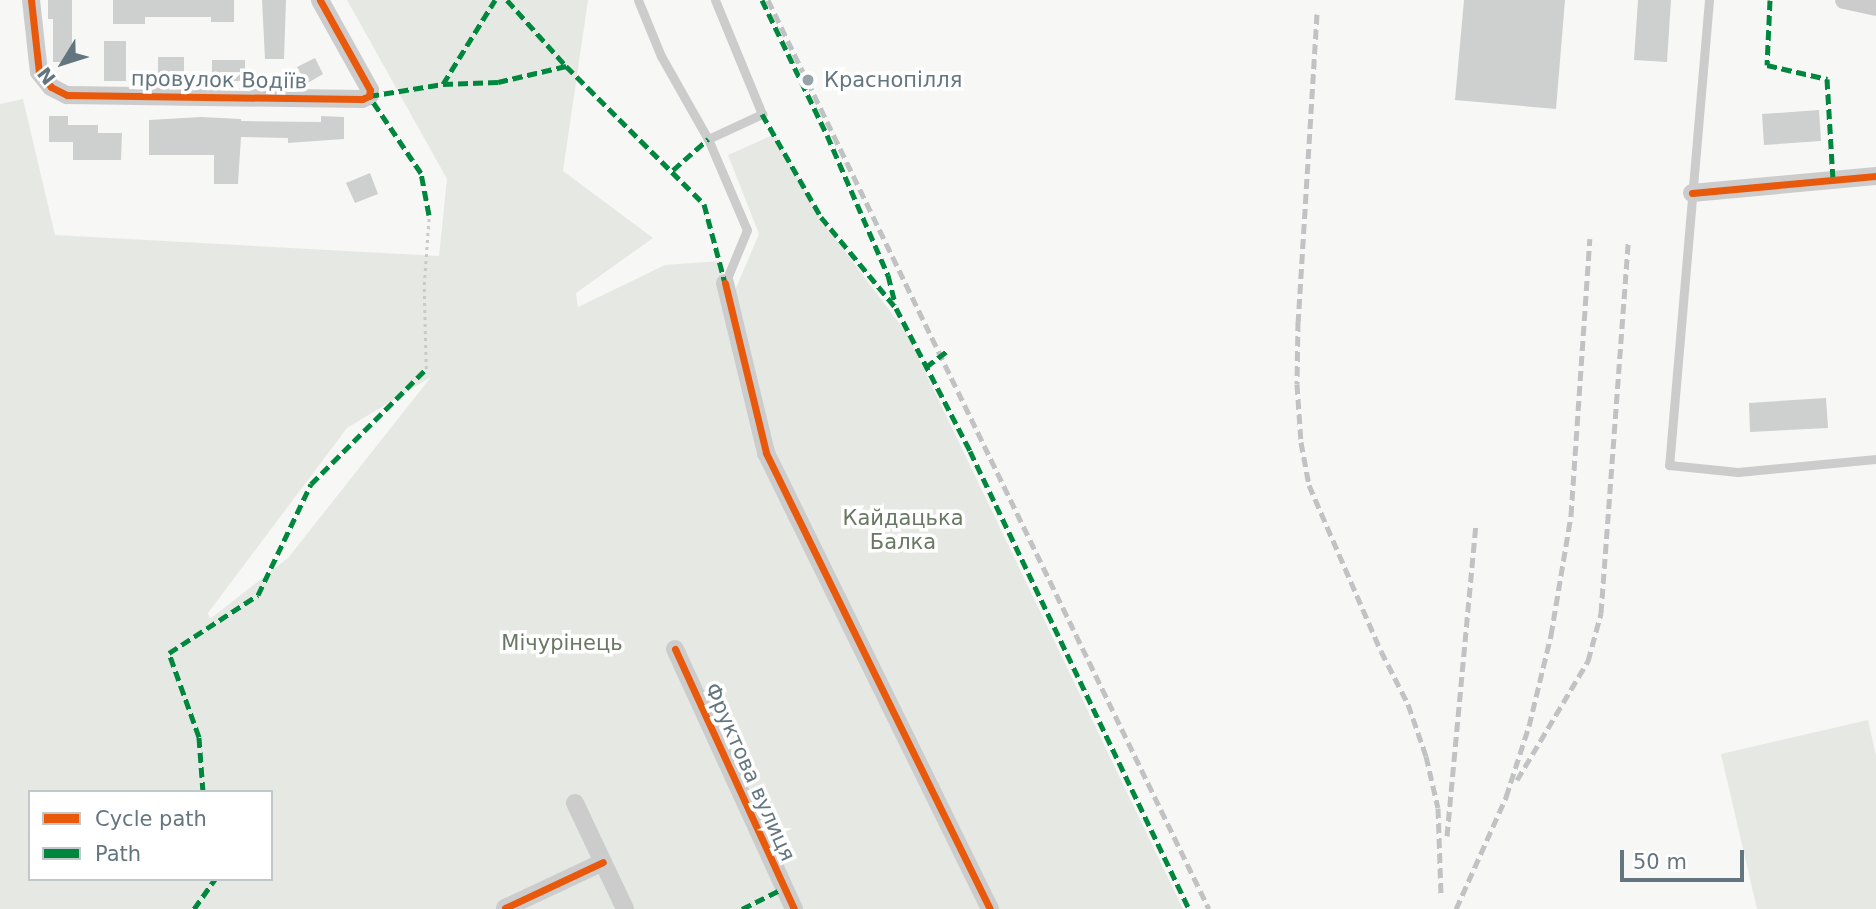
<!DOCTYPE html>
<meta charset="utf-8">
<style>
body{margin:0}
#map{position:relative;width:1876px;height:909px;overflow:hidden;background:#f7f7f6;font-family:"DejaVu Sans",sans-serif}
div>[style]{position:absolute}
.green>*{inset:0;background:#e6e9e3}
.building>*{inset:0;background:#ced0d0}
.path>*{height:2.5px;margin-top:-1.25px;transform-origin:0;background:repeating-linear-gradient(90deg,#c8cacb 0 3.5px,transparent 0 7px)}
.service>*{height:9px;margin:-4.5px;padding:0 4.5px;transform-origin:4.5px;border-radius:4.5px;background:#cccccd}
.minor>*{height:18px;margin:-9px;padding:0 9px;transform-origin:9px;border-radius:9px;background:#cccccd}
.rail>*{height:5px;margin-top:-2.5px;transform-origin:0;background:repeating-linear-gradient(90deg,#c1c2c4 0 10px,transparent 0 15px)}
.quiet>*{height:5px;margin-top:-2.5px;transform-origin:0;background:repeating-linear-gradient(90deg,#00873e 0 10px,transparent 0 15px)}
.cycleway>*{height:7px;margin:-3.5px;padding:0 3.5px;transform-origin:3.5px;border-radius:3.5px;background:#e8590c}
.dots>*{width:19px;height:19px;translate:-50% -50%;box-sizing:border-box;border:4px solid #fff;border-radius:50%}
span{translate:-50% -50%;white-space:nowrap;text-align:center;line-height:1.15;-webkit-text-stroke:7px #fff;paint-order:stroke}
.street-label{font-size:21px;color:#637680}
.poi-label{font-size:21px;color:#637680}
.left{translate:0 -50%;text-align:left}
.park-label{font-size:21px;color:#687862}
.legend{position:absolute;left:28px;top:790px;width:245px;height:91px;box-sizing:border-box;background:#fff;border:2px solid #c1c8cc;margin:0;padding:9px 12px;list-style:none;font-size:21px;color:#637680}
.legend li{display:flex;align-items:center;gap:14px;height:35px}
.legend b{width:35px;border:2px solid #c1c8cc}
.north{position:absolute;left:28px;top:28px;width:70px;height:70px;-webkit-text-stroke:5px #fff;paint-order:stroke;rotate:232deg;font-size:19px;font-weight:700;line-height:28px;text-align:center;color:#637680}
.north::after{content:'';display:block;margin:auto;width:24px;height:32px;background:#637680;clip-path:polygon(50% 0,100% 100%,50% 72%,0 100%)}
.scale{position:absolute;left:1620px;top:850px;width:124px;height:32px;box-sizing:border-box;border:4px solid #637680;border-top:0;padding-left:9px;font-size:21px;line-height:24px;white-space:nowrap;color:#637680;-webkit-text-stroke:5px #fff;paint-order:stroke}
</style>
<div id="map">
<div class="green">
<div style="clip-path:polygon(evenodd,347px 0,588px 0,563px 171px,653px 238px,576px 293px,578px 307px,665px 265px,720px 261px,730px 302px,759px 234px,728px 155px,775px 134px,821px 220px,906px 332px,1183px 909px,996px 909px,765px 449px,981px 909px,0 909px,0 104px,23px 99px,55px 235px,439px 256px,447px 179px,347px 0,431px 377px,288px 558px,210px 619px,208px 613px,347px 428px,431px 377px,347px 0,30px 792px,271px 792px,271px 879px,30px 879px,30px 792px)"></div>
<div style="clip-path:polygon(1868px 720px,1876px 756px,1876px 909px,1757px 909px,1721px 754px)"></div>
</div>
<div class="building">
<div style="clip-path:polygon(48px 0,72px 0,72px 62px,53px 62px,53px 19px,48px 19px)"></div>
<div style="clip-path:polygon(113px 0,234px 0,234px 22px,211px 22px,211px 17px,145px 17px,145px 24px,113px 24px)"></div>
<div style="clip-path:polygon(262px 0,286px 0,284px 59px,265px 59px)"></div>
<div style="clip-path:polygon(1464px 0,1565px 0,1556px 109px,1455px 100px)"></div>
<div style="clip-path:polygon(1638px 0,1671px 0,1667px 62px,1634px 60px)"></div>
<div style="clip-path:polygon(104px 41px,126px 41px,126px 81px,104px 81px)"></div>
<div style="clip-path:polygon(158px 57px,184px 57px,184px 79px,158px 79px)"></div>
<div style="clip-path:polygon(315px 58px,323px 74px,306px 84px,297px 67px)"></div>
<div style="clip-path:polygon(212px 60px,245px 60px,245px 81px,212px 81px)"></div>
<div style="clip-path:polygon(1819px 110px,1821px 141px,1764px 145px,1762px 114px)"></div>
<div style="clip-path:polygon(49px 116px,68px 116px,68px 125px,98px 125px,98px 133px,122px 133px,121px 160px,73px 160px,73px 142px,49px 142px)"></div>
<div style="clip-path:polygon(321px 116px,344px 117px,344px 139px,288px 143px,288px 138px,241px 137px,238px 184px,214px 184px,214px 155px,149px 155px,149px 120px,201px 117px,241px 119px,241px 121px,321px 122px)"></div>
<div style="clip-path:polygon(370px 173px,378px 194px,355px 203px,346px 183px)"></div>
<div style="clip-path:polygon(1826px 398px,1828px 428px,1750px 432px,1749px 403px)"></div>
</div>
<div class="path">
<div style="left:426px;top:369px;width:84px;rotate:-91.4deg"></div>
<div style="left:424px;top:285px;width:70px;rotate:-85.9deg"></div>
</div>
<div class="service">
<div style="left:638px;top:0;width:61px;rotate:67.7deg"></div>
<div style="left:661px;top:56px;width:95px;rotate:60.5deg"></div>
<div style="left:708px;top:139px;width:99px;rotate:66.8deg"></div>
<div style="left:747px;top:230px;width:57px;rotate:112.5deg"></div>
<div style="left:1709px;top:0;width:467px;rotate:94.9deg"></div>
<div style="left:1669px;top:465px;width:69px;rotate:5.8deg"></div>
<div style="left:1738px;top:472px;width:139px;rotate:-5.4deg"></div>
<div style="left:708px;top:139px;width:60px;rotate:-24.8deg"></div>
<div style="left:762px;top:114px;width:123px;rotate:-112.4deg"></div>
</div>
<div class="minor">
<div style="left:31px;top:0;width:72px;rotate:83.7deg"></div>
<div style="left:39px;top:72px;width:19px;rotate:51deg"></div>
<div style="left:51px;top:87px;width:18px;rotate:27deg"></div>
<div style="left:67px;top:95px;width:295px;rotate:0.8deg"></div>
<div style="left:362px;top:99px;width:8px;rotate:-23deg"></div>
<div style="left:369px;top:96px;width:6px;rotate:-81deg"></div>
<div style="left:370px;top:90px;width:103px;rotate:-119.1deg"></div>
<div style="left:1844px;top:0;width:33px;rotate:12deg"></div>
<div style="left:1692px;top:193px;width:185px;rotate:-5.3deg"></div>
<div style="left:725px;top:283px;width:175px;rotate:76.4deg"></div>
<div style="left:766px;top:453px;width:508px;rotate:63.84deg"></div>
<div style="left:675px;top:649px;width:286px;rotate:65.4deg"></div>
<div style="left:575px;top:803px;width:117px;rotate:64.7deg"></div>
<div style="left:505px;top:908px;width:108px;rotate:-25.1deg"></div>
</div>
<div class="rail">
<div style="left:768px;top:0;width:1010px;rotate:64.12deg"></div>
<div style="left:1317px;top:14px;width:308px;rotate:93.5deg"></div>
<div style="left:1298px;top:321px;width:63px;rotate:90.9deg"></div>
<div style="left:1297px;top:384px;width:58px;rotate:86.1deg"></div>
<div style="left:1301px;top:442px;width:44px;rotate:79.5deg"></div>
<div style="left:1309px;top:485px;width:181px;rotate:66.6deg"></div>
<div style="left:1381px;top:651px;width:59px;rotate:63deg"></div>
<div style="left:1408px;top:704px;width:55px;rotate:70.9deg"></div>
<div style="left:1426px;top:756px;width:53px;rotate:77deg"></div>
<div style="left:1438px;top:808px;width:88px;rotate:88deg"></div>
<div style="left:1517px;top:780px;width:139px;rotate:-59.2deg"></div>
<div style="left:1588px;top:661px;width:50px;rotate:-74.8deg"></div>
<div style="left:1601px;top:613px;width:373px;rotate:-85.8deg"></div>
<div style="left:1447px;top:836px;width:313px;rotate:-84.7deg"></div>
<div style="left:1456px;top:909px;width:123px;rotate:-65.9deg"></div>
<div style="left:1506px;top:797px;width:75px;rotate:-72.1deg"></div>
<div style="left:1529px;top:726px;width:94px;rotate:-76.4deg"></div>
<div style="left:1551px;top:635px;width:122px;rotate:-80.5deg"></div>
<div style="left:1571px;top:515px;width:277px;rotate:-86.1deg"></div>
</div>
<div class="quiet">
<div style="left:507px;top:0;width:89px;rotate:48.2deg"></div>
<div style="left:566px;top:66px;width:195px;rotate:45deg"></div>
<div style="left:704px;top:204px;width:82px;rotate:75.1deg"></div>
<div style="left:762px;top:0;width:150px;rotate:64.3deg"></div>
<div style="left:827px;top:135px;width:153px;rotate:66.5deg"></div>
<div style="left:888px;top:275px;width:30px;rotate:76deg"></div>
<div style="left:1770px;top:0;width:65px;rotate:92.6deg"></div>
<div style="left:1767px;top:65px;width:62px;rotate:13.1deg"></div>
<div style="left:1827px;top:79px;width:101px;rotate:86.6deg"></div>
<div style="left:443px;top:84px;width:55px;rotate:-2.1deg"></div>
<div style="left:498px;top:82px;width:70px;rotate:-13.2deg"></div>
<div style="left:762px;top:114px;width:119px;rotate:60.2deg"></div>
<div style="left:821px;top:217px;width:118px;rotate:50.5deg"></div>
<div style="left:896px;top:308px;width:161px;rotate:62.6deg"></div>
<div style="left:970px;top:451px;width:508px;rotate:64.44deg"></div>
<div style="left:673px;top:170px;width:47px;rotate:-41.5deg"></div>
<div style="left:429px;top:215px;width:43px;rotate:-100.8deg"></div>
<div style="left:421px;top:173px;width:93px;rotate:-124deg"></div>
<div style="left:369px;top:96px;width:75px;rotate:-9.2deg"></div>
<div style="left:443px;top:84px;width:99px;rotate:-58.2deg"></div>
<div style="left:926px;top:367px;width:26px;rotate:-37deg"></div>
<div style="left:203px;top:792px;width:55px;rotate:-94.2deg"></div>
<div style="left:199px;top:737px;width:89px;rotate:-109.7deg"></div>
<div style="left:169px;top:653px;width:106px;rotate:-33.1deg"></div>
<div style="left:258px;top:595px;width:123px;rotate:-64.5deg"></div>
<div style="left:311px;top:484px;width:163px;rotate:-45deg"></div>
<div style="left:194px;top:909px;width:37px;rotate:-55deg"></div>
<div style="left:742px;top:909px;width:47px;rotate:-26.6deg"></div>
</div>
<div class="cycleway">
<div style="left:31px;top:0;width:72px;rotate:83.7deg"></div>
<div style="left:39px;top:72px;width:19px;rotate:51deg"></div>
<div style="left:51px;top:87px;width:18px;rotate:27deg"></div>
<div style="left:67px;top:95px;width:295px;rotate:0.8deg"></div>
<div style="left:362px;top:99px;width:8px;rotate:-23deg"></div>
<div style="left:369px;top:96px;width:6px;rotate:-81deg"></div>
<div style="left:370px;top:90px;width:103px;rotate:-119.1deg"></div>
<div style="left:1692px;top:193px;width:185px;rotate:-5.3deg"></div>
<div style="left:725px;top:283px;width:175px;rotate:76.4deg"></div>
<div style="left:766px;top:453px;width:508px;rotate:63.84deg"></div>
<div style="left:675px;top:649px;width:286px;rotate:65.4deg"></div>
<div style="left:505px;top:908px;width:108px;rotate:-25.1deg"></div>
</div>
<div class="dots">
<div style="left:808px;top:80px;background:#97a3a9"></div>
</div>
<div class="street-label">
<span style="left:219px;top:80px;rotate:1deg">провулок Водіїв</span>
<span style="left:750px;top:772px;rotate:66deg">Фруктова вулиця</span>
</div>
<div class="poi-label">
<span class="left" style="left:824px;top:80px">Краснопілля</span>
</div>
<div class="park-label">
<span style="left:903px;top:530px">Кайдацька<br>Балка</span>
<span style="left:562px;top:643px">Мічурінець</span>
</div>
<ul class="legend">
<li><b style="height:9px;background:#e8590c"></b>Cycle path</li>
<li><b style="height:9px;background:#00873e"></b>Path</li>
</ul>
<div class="north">N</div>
<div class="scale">50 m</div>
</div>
